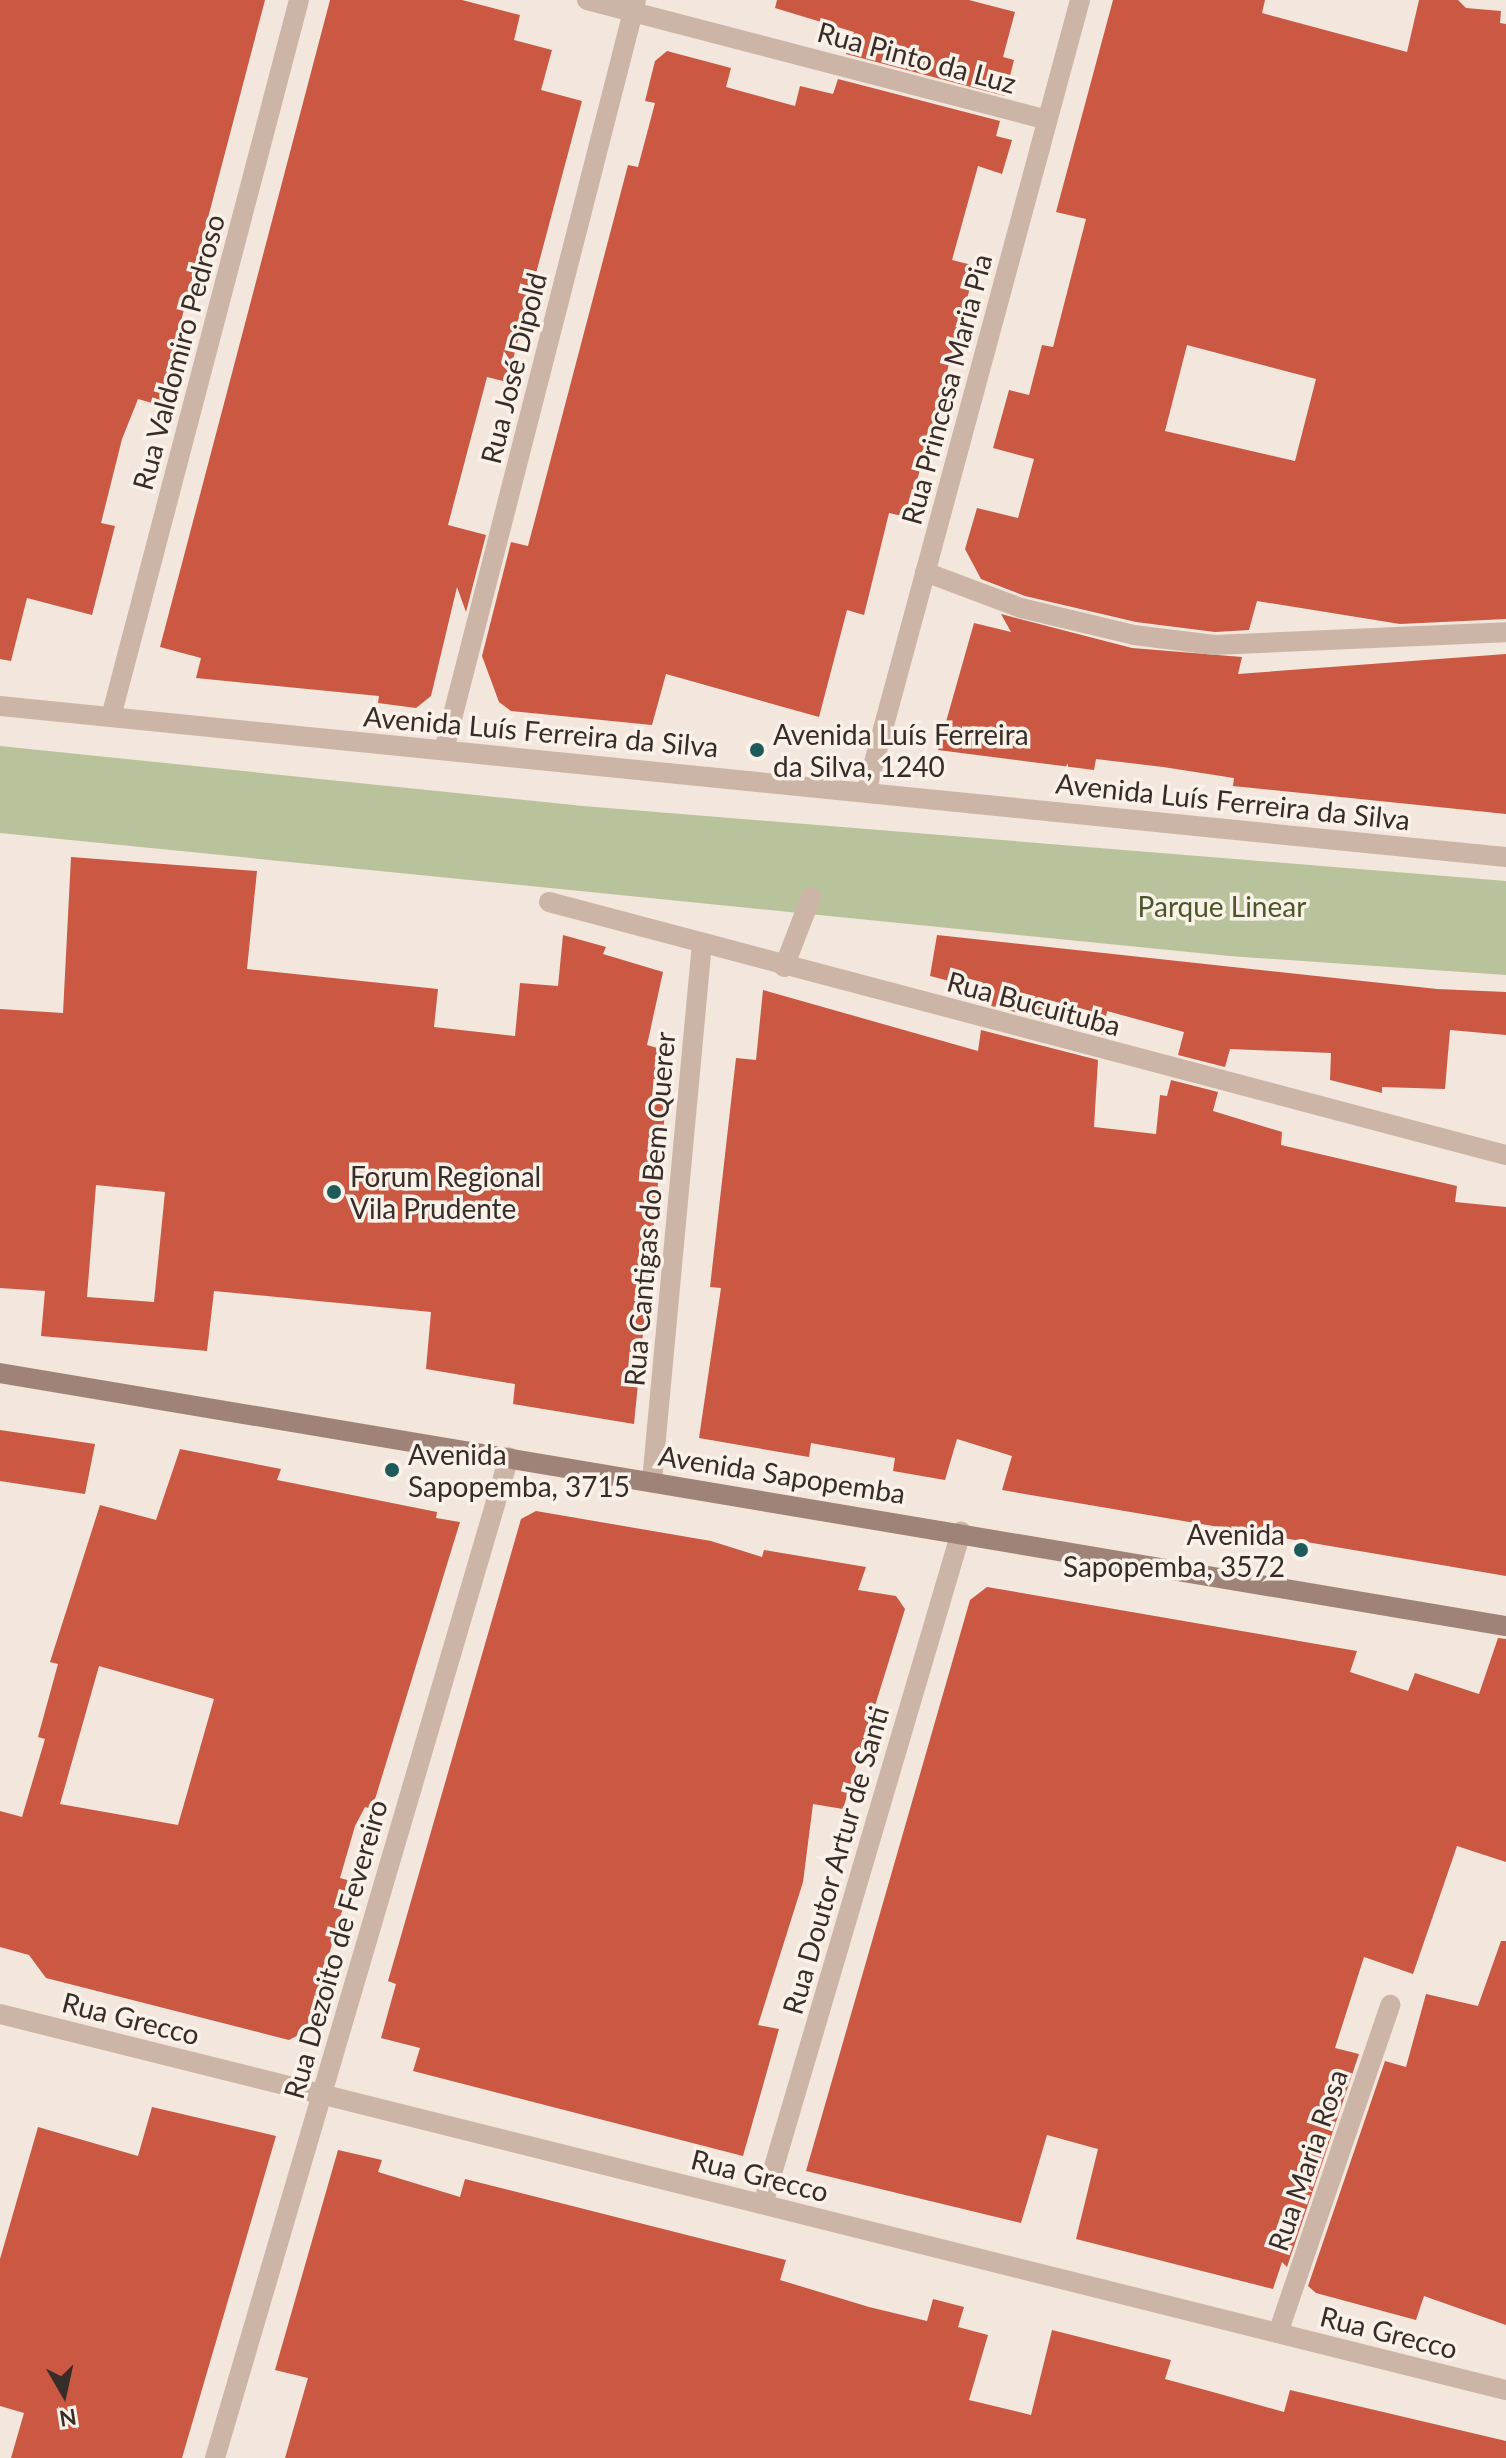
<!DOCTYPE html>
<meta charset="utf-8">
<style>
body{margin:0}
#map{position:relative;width:1506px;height:2458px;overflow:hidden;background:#f3e6dc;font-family:Lato,sans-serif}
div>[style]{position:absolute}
.green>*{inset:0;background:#b9c39b}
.building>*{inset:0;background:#ca5843}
.minor>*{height:20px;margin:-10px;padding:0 10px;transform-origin:10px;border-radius:10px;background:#ccb5a7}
.tertiary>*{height:20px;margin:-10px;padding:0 10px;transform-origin:10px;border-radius:10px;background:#ccb5a7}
.secondary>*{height:20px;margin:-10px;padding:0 10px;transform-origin:10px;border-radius:10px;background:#a08378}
.dots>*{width:22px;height:22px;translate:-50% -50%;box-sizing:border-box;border:4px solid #faf1e9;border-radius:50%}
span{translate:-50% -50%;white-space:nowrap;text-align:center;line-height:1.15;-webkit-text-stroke:7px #faf1e9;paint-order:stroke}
.street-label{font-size:28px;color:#382c28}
.poi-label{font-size:28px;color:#382c28}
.left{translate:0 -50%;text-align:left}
.right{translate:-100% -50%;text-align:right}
.park-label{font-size:28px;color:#4b572b}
.north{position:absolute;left:24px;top:2354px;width:80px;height:80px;-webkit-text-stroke:6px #faf1e9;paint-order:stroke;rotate:171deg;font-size:22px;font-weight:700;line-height:32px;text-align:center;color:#382c28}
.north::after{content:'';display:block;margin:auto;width:28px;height:36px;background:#382c28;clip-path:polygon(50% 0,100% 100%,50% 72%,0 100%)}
</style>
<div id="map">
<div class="green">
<div style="clip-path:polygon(0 746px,583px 806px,1506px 881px,1506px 975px,1229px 956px,0 833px)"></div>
</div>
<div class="building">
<div style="clip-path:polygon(0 0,265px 0,159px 405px,138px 399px,122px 439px,101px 523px,115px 526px,92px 615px,27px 598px,11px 661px,0 659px)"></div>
<div style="clip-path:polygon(330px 0,462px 0,520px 15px,514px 40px,552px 50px,541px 90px,582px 101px,507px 382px,487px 377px,448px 525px,486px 535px,466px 612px,457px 587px,431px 696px,416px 708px,378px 703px,379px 696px,196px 678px,201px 658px,160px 647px)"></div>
<div style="clip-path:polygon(777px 0,969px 0,1015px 12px,1003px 57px,1014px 60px,1005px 96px,846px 54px,854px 32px,775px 8px)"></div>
<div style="clip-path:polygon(evenodd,1113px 0,1265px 0,1262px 13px,1407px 52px,1419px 0,1458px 0,1466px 8px,1501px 11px,1500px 23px,1506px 24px,1506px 619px,1400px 624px,1257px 601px,1249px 630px,1215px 632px,1136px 622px,1025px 596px,981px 579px,965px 549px,977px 508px,1018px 518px,1034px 459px,993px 448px,1009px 390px,1029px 395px,1042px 345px,1053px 347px,1086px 219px,1056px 212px,1113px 0,1187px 345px,1316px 379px,1295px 461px,1165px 431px,1187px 345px)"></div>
<div style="clip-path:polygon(667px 51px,731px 68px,726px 87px,795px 106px,800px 86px,833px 94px,838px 79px,1000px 121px,996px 136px,1012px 140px,1002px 174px,978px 166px,952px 260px,976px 266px,907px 517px,889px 513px,864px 615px,847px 610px,819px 717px,666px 674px,652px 725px,511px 711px,499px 702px,482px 656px,511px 542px,528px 546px,628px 165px,638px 167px,655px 103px,645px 101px,655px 61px)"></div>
<div style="clip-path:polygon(1001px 614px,1132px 648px,1242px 657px,1238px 674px,1506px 654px,1506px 814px,1233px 786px,1234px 778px,1163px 767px,1096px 759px,1094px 770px,938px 750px,974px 623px,1011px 632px)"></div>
<div style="clip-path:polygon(evenodd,71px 857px,257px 871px,247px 969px,438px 989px,434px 1027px,515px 1036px,520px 983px,558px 986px,563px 935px,606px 947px,603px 954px,663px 972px,647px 1045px,671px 1052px,634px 1424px,513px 1404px,515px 1384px,426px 1369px,431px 1312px,214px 1291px,207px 1351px,41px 1336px,45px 1291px,0 1288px,0 1009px,63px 1013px,71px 857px,96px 1185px,165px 1192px,154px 1302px,87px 1297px,96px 1185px)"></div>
<div style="clip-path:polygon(937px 935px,1437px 989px,1506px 992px,1506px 1035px,1450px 1030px,1445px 1089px,1382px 1087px,1382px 1093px,1330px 1080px,1331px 1053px,1230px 1049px,1225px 1067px,1178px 1055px,1184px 1032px,1107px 1011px,1103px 1035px,984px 1004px,985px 990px,930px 976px)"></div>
<div style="clip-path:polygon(763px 990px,978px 1051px,981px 1030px,1098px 1060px,1094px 1127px,1156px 1134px,1160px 1095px,1167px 1096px,1171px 1080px,1218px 1092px,1213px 1111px,1282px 1132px,1281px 1145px,1457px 1186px,1455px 1202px,1506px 1207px,1506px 1576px,1002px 1490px,1012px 1456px,957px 1439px,945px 1480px,893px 1471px,895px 1458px,811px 1443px,809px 1457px,699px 1438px,721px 1288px,710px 1287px,736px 1058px,756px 1060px)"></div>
<div style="clip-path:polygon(0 1430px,95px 1444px,85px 1494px,0 1481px)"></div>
<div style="clip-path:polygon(evenodd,180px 1449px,281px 1469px,277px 1480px,437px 1512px,436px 1518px,460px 1522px,372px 1809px,365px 1807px,355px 1826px,340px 1878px,351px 1881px,306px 2031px,289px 2040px,46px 1978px,29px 1955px,0 1947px,0 1811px,22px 1817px,45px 1739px,38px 1737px,58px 1664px,50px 1662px,100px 1505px,156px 1520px,180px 1449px,99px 1666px,214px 1699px,178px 1825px,60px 1804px,99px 1666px)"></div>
<div style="clip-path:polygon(536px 1511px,711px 1541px,762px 1557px,764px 1550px,866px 1567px,858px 1590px,896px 1596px,905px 1609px,843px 1809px,813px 1804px,803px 1882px,758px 2025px,779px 2029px,743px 2156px,413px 2071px,420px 2048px,381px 2038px,396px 1984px,388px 1981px,521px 1519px)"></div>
<div style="clip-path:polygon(987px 1587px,1357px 1651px,1350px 1672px,1408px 1691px,1415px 1673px,1479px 1694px,1498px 1638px,1506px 1639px,1506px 1862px,1457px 1846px,1413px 1974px,1364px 1957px,1335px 2048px,1359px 2054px,1287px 2267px,1282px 2262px,1273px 2289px,1076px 2239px,1098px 2149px,1047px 2135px,1021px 2223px,806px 2171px,970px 1600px)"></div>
<div style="clip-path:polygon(1501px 1941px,1506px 1941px,1506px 2325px,1424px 2296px,1416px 2320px,1316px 2293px,1308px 2286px,1385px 2061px,1406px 2067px,1426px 1994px,1478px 2006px)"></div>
<div style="clip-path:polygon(152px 2107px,276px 2136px,182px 2458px,11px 2458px,24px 2413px,0 2406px,0 2259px,38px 2127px,138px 2156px)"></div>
<div style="clip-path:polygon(338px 2150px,382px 2160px,378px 2172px,460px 2197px,465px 2179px,786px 2260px,780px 2280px,869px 2307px,927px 2321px,933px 2299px,964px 2307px,958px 2327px,988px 2335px,969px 2400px,1031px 2415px,1052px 2330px,1171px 2360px,1165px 2379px,1220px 2394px,1284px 2412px,1290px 2390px,1506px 2441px,1506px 2458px,285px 2458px,308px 2378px,275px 2370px)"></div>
</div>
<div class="minor">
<div style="left:587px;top:0;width:475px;rotate:14.6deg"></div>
<div style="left:925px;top:572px;width:103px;rotate:20.6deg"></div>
<div style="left:1021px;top:608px;width:116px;rotate:13.4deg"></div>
<div style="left:1134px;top:635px;width:81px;rotate:7.1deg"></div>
<div style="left:1214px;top:645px;width:292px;rotate:-2.5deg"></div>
<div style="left:111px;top:717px;width:741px;rotate:-75.31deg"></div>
<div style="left:444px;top:750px;width:774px;rotate:-75.64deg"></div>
<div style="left:866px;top:792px;width:820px;rotate:-74.88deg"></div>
<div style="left:549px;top:902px;width:990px;rotate:14.81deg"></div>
<div style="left:784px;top:967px;width:75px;rotate:-68.9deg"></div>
<div style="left:652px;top:1481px;width:540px;rotate:-84.69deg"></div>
<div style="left:0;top:2014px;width:1552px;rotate:14.02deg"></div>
<div style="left:763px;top:2204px;width:701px;rotate:-73.58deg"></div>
<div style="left:1278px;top:2333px;width:347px;rotate:-71.1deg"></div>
<div style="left:215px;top:2458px;width:1043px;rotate:-73.63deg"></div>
</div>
<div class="tertiary">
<div style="left:0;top:706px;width:1514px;rotate:5.73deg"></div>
</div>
<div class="secondary">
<div style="left:0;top:1373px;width:1527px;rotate:9.54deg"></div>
</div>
<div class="dots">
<div style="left:757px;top:750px;background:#1c5b5a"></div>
<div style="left:334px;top:1192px;background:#1c5b5a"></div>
<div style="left:392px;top:1470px;background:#1c5b5a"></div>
<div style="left:1301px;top:1550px;background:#1c5b5a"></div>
</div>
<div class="street-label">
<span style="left:917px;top:57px;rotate:15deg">Rua Pinto da Luz</span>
<span style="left:178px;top:352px;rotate:-75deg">Rua Valdomiro Pedroso</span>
<span style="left:513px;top:368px;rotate:-76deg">Rua José Dipold</span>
<span style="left:946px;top:389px;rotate:-75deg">Rua Princesa Maria Pia</span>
<span style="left:541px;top:731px;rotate:5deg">Avenida Luís Ferreira da Silva</span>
<span style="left:1233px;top:801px;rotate:6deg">Avenida Luís Ferreira da Silva</span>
<span style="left:1034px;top:1003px;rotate:15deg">Rua Bucuituba</span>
<span style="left:649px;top:1209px;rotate:-85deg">Rua Cantigas do Bem Querer</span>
<span style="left:782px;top:1474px;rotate:9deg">Avenida Sapopemba</span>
<span style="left:835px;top:1860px;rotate:-74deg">Rua Doutor Artur de Santi</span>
<span style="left:335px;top:1949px;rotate:-74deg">Rua Dezoito de Fevereiro</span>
<span style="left:131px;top:2018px;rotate:14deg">Rua Grecco</span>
<span style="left:1307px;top:2160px;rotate:-71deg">Rua Maria Rosa</span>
<span style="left:760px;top:2175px;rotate:14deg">Rua Grecco</span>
<span style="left:1389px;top:2332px;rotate:14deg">Rua Grecco</span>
</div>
<div class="poi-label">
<span class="left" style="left:773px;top:750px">Avenida Luís Ferreira<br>da Silva, 1240</span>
<span class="left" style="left:350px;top:1192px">Forum Regional<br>Vila Prudente</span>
<span class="left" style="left:408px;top:1470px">Avenida<br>Sapopemba, 3715</span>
<span class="right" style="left:1285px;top:1550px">Avenida<br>Sapopemba, 3572</span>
</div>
<div class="park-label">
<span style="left:1222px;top:906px">Parque Linear</span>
</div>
<div class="north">N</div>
</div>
